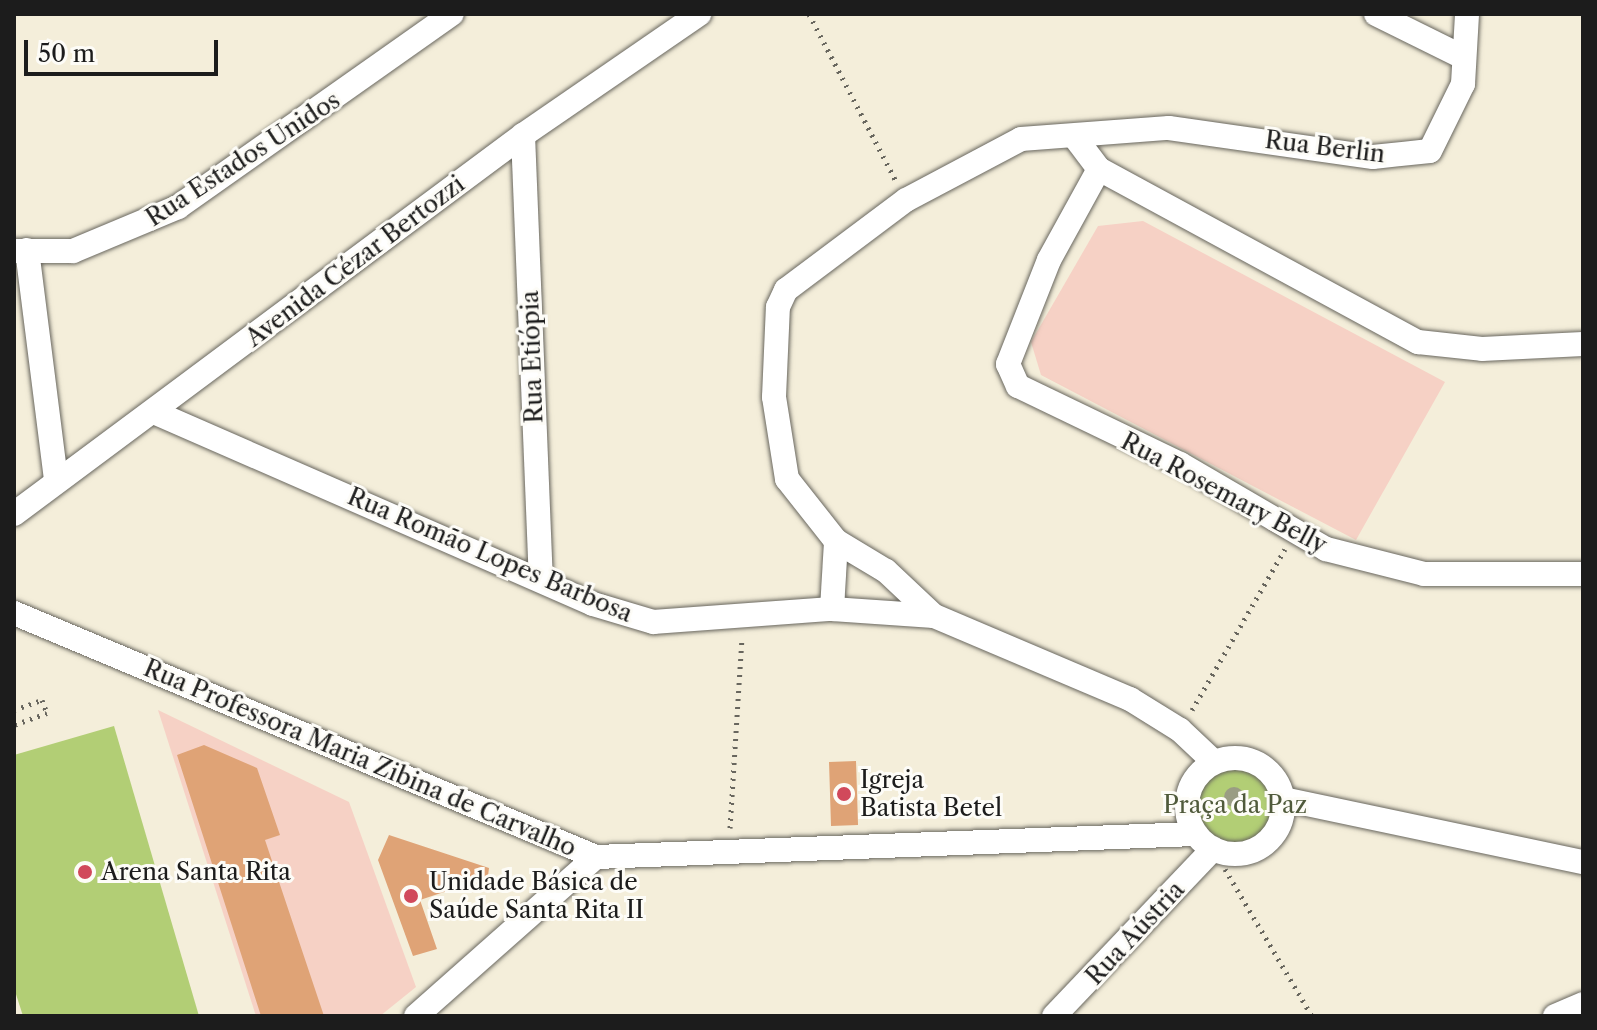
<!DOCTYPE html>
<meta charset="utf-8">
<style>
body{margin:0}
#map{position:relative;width:1597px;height:1030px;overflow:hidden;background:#f4eeda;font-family:"Libre Caslon Text",serif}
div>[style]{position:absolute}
.built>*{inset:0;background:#f6d1c5}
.green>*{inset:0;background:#b2ce75}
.round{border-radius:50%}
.building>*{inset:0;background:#dfa376}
.path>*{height:5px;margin-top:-2.5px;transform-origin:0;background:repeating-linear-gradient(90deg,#68665e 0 2px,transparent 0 8px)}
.roads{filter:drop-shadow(0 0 2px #68665e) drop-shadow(0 0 2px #68665e)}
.minor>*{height:24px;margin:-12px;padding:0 12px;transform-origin:12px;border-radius:12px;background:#fff}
.minor>.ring{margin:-12px;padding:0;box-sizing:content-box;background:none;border:24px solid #fff;border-radius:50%}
.trees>*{width:20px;height:20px;margin:-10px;border-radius:50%;background:#9a9d83}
.dots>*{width:22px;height:22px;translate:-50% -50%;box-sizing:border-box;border:4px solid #fdfcf7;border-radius:50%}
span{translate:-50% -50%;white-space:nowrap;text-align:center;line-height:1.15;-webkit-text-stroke:6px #fdfcf7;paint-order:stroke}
.street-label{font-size:24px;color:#1c1c1c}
.poi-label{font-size:24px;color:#1c1c1c}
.left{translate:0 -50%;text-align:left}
.park-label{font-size:24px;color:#505a3b}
.frame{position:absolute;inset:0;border:16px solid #1c1c1c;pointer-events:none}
.scale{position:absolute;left:24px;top:40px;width:194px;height:36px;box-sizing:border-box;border:4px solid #1c1c1c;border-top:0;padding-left:10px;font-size:24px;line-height:28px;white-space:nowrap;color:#1c1c1c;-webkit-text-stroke:6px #fdfcf7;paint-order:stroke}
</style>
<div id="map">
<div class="built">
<div style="clip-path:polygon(1143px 221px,1445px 382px,1356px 540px,1041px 375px,1031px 342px,1098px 226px)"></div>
<div style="clip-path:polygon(158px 710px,349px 802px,416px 987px,380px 1016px,256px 1016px)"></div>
</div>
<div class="green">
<div style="clip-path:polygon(114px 726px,199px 1016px,23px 1016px,14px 988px,14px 755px)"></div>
<div class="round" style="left:1197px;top:768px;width:76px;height:76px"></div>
</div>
<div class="building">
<div style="clip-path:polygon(204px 745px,257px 768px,280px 835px,265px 840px,324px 1016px,261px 1016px,177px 755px)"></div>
<div style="clip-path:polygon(856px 761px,858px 825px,831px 826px,829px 762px)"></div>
<div style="clip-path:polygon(389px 835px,489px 868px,486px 892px,451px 880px,447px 891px,420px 900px,437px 949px,413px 956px,378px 860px)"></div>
</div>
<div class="path">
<div style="left:809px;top:14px;width:188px;rotate:62.5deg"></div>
<div style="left:14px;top:710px;width:30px;rotate:-20deg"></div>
<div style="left:42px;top:700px;width:14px;rotate:69deg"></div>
<div style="left:47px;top:713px;width:35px;rotate:160deg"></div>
<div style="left:1192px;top:710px;width:186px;rotate:-60deg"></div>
<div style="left:730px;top:828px;width:190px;rotate:-86.4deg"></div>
<div style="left:1225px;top:869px;width:171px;rotate:59.4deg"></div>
</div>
<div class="roads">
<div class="minor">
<div style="left:1376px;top:14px;width:95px;rotate:26.3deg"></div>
<div style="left:523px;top:135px;width:445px;rotate:87.7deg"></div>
<div style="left:1077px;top:140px;width:36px;rotate:53deg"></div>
<div style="left:1099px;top:169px;width:363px;rotate:28.5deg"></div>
<div style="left:1418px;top:342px;width:64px;rotate:6.2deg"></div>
<div style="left:1482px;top:349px;width:101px;rotate:-2.8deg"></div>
<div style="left:1099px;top:169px;width:104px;rotate:118.8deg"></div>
<div style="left:1049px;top:260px;width:112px;rotate:111.5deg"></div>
<div style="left:1008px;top:364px;width:24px;rotate:66deg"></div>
<div style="left:1018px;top:386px;width:180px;rotate:25.7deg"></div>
<div style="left:1180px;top:464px;width:169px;rotate:30.2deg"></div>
<div style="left:1326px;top:549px;width:101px;rotate:14.3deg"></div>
<div style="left:1424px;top:574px;width:159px"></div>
<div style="left:27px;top:250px;width:233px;rotate:82.8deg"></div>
<div style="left:14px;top:251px;width:59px"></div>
<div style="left:73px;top:251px;width:114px;rotate:-22.7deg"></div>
<div style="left:178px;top:207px;width:335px;rotate:-35.2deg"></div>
<div style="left:156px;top:413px;width:477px;rotate:23.6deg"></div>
<div style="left:593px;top:604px;width:63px;rotate:16.7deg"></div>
<div style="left:653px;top:622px;width:179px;rotate:-4.2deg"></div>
<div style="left:832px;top:609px;width:102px;rotate:3.9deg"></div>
<div style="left:14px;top:514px;width:635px;rotate:-36.67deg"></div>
<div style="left:523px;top:135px;width:214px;rotate:-34.5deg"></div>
<div style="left:832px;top:609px;width:68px;rotate:-86.6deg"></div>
<div style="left:14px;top:613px;width:631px;rotate:22.75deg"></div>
<div style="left:596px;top:857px;width:600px;rotate:-2.2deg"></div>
<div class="ring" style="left:1187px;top:758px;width:72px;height:72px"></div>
<div style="left:1214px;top:762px;width:47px;rotate:-136.7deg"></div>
<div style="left:1180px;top:730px;width:59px;rotate:-148.2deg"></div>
<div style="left:1130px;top:699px;width:213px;rotate:-157deg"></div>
<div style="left:934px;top:616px;width:66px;rotate:-136.8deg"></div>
<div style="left:886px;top:571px;width:58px;rotate:-149deg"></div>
<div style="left:836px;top:541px;width:79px;rotate:-128.3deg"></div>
<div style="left:787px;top:479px;width:83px;rotate:-99deg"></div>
<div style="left:774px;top:397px;width:90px;rotate:-87.5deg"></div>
<div style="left:778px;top:307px;width:19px;rotate:-65deg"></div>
<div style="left:786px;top:290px;width:150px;rotate:-36.9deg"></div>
<div style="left:906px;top:200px;width:130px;rotate:-27.9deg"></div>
<div style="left:1021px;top:139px;width:148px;rotate:-4.3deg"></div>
<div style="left:1169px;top:128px;width:206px;rotate:8.1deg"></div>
<div style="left:1373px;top:157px;width:57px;rotate:-6deg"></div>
<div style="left:1430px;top:151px;width:75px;rotate:-63.8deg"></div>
<div style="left:1463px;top:84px;width:70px;rotate:-86.7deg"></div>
<div style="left:1283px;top:799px;width:307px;rotate:11.9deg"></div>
<div style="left:416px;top:1016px;width:240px;rotate:-41.5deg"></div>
<div style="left:1054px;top:1016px;width:231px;rotate:-46.4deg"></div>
<div style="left:1555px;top:1016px;width:30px;rotate:-23deg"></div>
</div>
</div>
<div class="trees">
<div style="left:1234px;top:797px"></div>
</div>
<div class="dots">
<div style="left:844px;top:794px;background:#d1495b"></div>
<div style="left:85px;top:872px;background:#d1495b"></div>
<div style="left:411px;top:896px;background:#d1495b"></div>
</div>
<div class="street-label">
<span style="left:1325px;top:147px;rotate:7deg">Rua Berlin</span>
<span style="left:243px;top:159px;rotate:-33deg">Rua Estados Unidos</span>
<span style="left:355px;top:261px;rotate:-37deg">Avenida Cézar Bertozzi</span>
<span style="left:532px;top:357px;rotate:-92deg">Rua Etiópia</span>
<span style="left:1224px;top:493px;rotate:28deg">Rua Rosemary Belly</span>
<span style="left:490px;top:555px;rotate:23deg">Rua Romão Lopes Barbosa</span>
<span style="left:360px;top:758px;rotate:23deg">Rua Professora Maria Zibina de Carvalho</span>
<span style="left:1135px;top:933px;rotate:-47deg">Rua Aústria</span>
</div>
<div class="poi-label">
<span class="left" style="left:860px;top:794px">Igreja<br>Batista Betel</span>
<span class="left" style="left:101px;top:872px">Arena Santa Rita</span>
<span class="left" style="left:429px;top:896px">Unidade Básica de<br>Saúde Santa Rita II</span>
</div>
<div class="park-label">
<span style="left:1235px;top:805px">Praça da Paz</span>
</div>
<div class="frame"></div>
<div class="scale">50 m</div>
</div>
